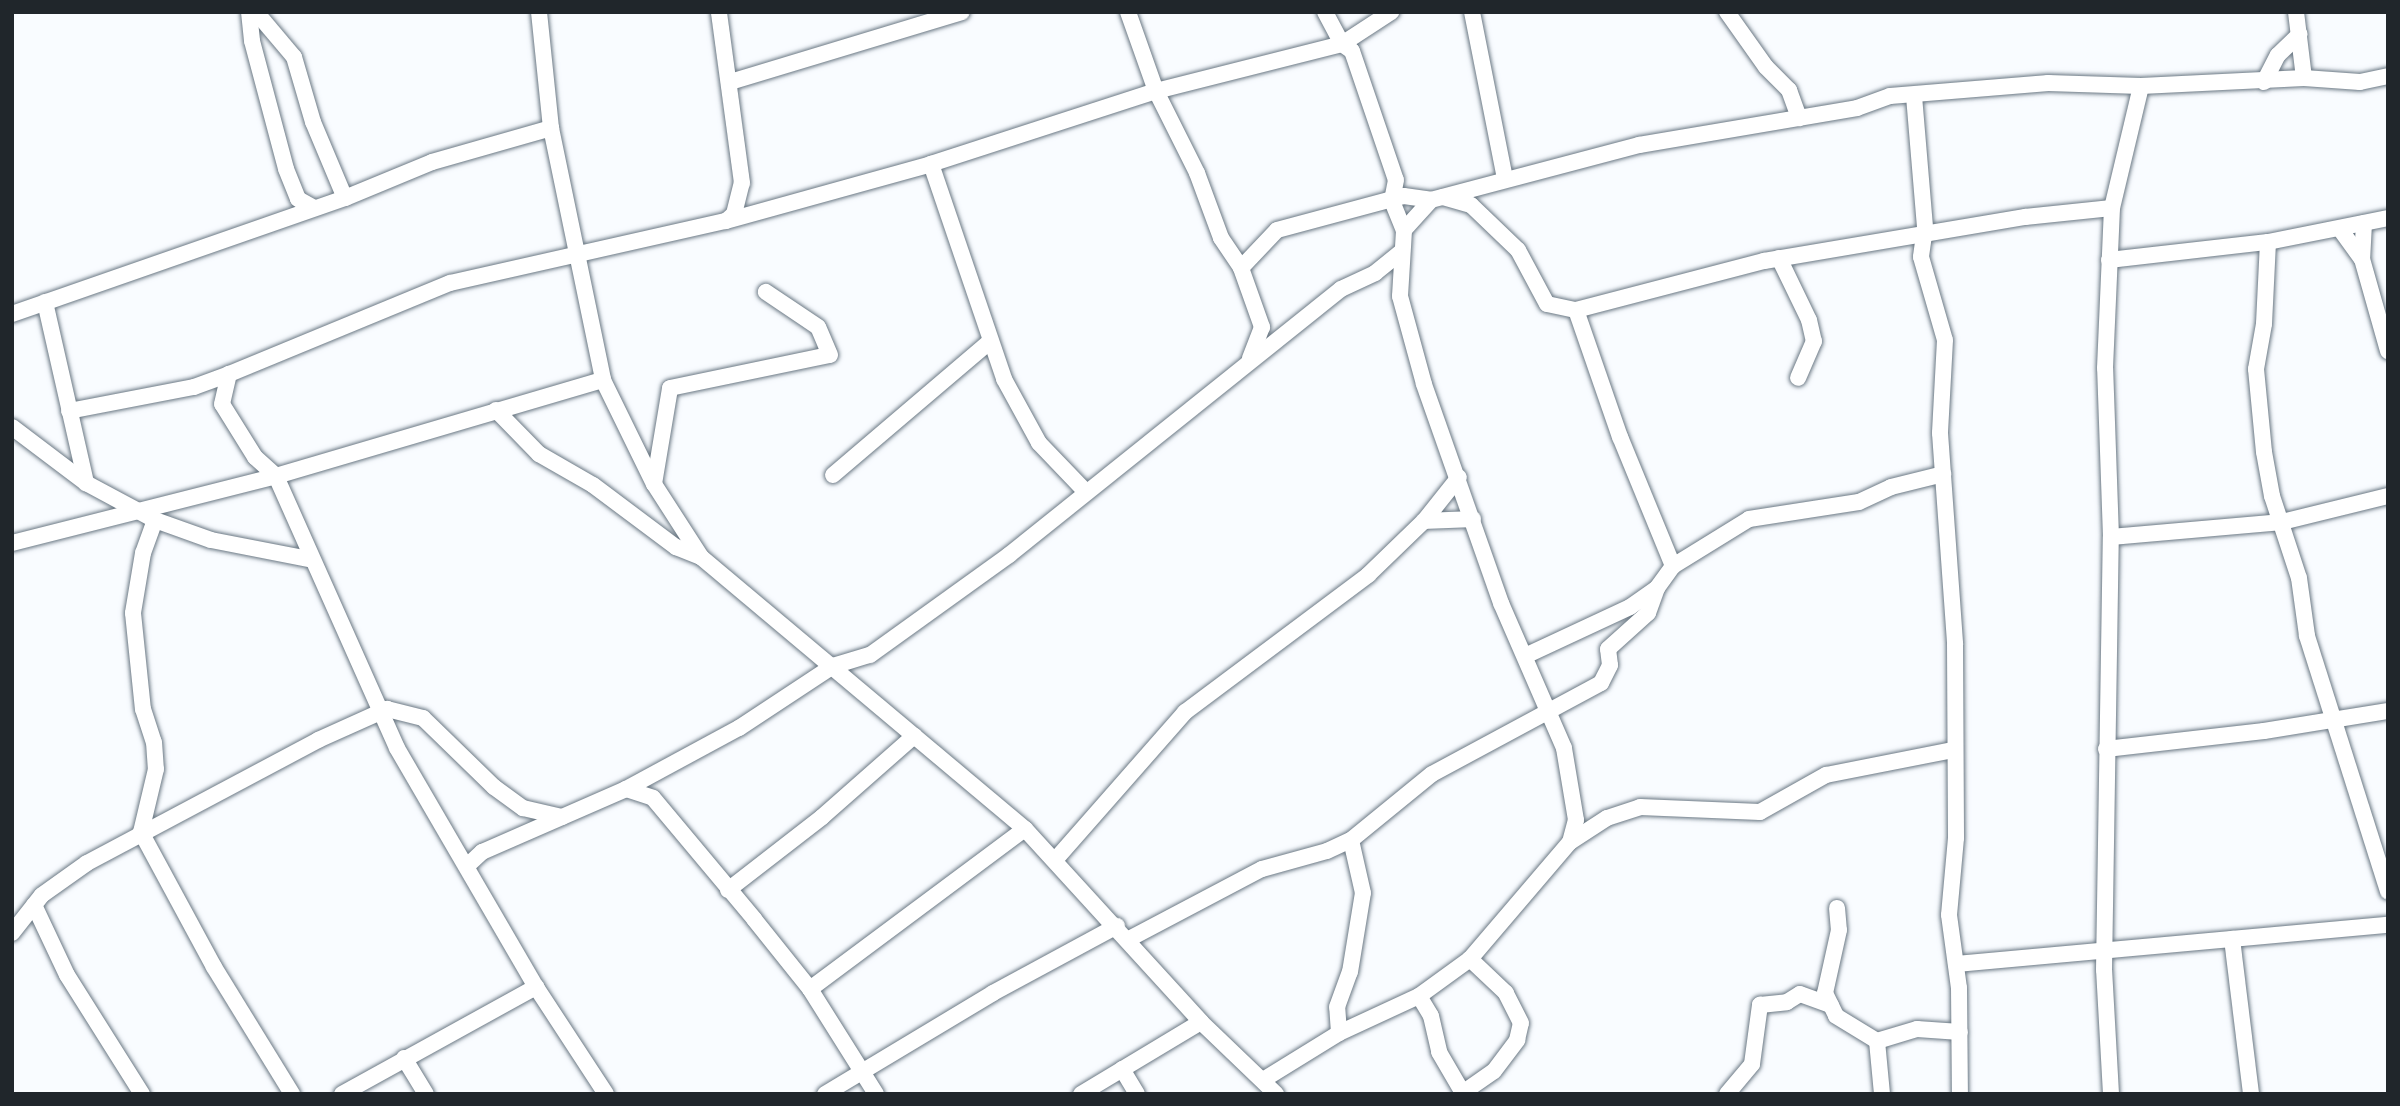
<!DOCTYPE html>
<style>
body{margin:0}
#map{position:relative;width:2400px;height:1106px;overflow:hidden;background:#f9fcff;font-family:Rubik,sans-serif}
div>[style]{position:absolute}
.roads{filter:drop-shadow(0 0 2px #6a7884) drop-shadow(0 0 2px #6a7884)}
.minor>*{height:16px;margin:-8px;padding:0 8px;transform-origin:8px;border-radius:8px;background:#fff}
span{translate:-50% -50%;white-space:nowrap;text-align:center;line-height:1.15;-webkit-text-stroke:6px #fff;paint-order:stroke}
.frame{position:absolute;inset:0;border:14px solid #20262b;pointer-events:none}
</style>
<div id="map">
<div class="roads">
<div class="minor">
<div style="left:249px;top:12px;width:29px;rotate:84deg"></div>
<div style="left:252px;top:41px;width:132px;rotate:75.1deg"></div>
<div style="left:286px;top:169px;width:32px;rotate:68deg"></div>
<div style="left:298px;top:199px;width:18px;rotate:29deg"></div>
<div style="left:256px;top:12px;width:59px;rotate:49.8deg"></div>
<div style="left:294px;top:57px;width:68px;rotate:73.7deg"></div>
<div style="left:313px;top:122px;width:82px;rotate:67.2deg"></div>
<div style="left:539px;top:12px;width:117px;rotate:84.1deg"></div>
<div style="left:551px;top:128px;width:257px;rotate:78.3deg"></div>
<div style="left:603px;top:380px;width:116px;rotate:63.9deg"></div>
<div style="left:654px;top:484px;width:87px;rotate:57.2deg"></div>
<div style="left:701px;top:557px;width:423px;rotate:40deg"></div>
<div style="left:1025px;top:829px;width:261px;rotate:47.6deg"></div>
<div style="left:1201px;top:1022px;width:104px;rotate:43.8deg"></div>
<div style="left:1128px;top:12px;width:84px;rotate:70.5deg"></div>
<div style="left:1156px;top:91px;width:92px;rotate:63.4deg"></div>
<div style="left:1197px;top:173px;width:69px;rotate:69.7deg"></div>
<div style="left:1221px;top:238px;width:36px;rotate:56deg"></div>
<div style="left:1241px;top:268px;width:63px;rotate:70.4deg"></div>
<div style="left:1262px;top:327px;width:34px;rotate:111deg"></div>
<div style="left:1325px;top:12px;width:36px;rotate:62deg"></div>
<div style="left:1342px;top:44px;width:12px;rotate:35deg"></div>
<div style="left:1352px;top:51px;width:136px;rotate:71.2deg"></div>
<div style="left:1396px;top:180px;width:21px;rotate:101deg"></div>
<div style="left:1392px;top:201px;width:31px;rotate:68deg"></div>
<div style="left:1472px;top:12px;width:169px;rotate:78.8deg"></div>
<div style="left:1727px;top:12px;width:67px;rotate:54.7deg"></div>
<div style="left:1766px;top:67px;width:33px;rotate:45deg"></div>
<div style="left:1789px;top:90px;width:30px;rotate:70deg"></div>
<div style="left:2296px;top:12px;width:66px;rotate:83.1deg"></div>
<div style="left:730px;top:82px;width:242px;rotate:-16.8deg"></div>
<div style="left:2264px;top:82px;width:30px;rotate:-63deg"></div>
<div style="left:2278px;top:55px;width:30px;rotate:-44deg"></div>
<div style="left:1914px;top:96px;width:132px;rotate:85.2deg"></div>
<div style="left:1925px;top:228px;width:29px;rotate:98deg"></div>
<div style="left:1921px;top:257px;width:86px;rotate:73.9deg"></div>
<div style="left:1945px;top:340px;width:93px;rotate:93.1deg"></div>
<div style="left:1940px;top:433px;width:212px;rotate:85.9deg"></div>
<div style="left:1955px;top:644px;width:194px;rotate:89.7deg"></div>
<div style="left:1956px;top:838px;width:77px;rotate:95.2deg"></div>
<div style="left:1949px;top:915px;width:74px;rotate:82.2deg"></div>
<div style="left:1959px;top:988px;width:106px;rotate:89.5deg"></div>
<div style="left:931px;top:164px;width:227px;rotate:71.2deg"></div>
<div style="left:1004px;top:379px;width:73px;rotate:61.3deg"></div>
<div style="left:1039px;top:443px;width:66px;rotate:46.2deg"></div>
<div style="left:1443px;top:197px;width:29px;rotate:16deg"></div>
<div style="left:1471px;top:205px;width:65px;rotate:43.8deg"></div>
<div style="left:1518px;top:250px;width:61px;rotate:61.8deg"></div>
<div style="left:1547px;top:304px;width:30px;rotate:12deg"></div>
<div style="left:726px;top:221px;width:213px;rotate:-15.5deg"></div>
<div style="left:931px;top:164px;width:237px;rotate:-18deg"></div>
<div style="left:1156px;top:91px;width:192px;rotate:-14.2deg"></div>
<div style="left:1342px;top:44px;width:59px;rotate:-33.1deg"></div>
<div style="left:2364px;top:223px;width:36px;rotate:93deg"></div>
<div style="left:2362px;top:259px;width:96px;rotate:74.2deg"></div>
<div style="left:2340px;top:229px;width:37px;rotate:54deg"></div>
<div style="left:2268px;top:242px;width:82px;rotate:92.8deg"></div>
<div style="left:2264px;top:324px;width:46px;rotate:100.1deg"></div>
<div style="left:2256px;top:369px;width:83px;rotate:84.5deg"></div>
<div style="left:2264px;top:452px;width:45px;rotate:79.7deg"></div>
<div style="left:2272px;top:496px;width:86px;rotate:71.8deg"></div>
<div style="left:2299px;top:578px;width:59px;rotate:82.1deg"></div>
<div style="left:2307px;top:636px;width:268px;rotate:72.4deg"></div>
<div style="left:1779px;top:258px;width:69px;rotate:64.2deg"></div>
<div style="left:1809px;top:320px;width:22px;rotate:77deg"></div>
<div style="left:1814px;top:341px;width:40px;rotate:113.4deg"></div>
<div style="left:2109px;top:260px;width:160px;rotate:-6.5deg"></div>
<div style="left:2268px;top:242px;width:122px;rotate:-11.3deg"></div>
<div style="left:1241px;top:268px;width:52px;rotate:-46.5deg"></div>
<div style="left:1277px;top:230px;width:131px;rotate:-15deg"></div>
<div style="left:1404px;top:196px;width:27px;rotate:8deg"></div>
<div style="left:45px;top:302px;width:186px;rotate:77.2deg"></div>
<div style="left:12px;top:314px;width:353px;rotate:-19.2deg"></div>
<div style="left:345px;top:198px;width:94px;rotate:-22.5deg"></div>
<div style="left:432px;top:162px;width:124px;rotate:-15.9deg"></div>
<div style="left:496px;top:410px;width:62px;rotate:45.7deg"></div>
<div style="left:539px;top:454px;width:62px;rotate:29.9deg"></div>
<div style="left:593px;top:485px;width:104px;rotate:36.8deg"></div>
<div style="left:676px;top:547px;width:27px;rotate:22deg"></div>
<div style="left:69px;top:411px;width:127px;rotate:-10.9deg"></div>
<div style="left:194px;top:387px;width:37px;rotate:-20deg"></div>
<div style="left:12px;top:427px;width:93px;rotate:37.1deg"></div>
<div style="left:86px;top:483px;width:78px;rotate:28.2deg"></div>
<div style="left:155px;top:520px;width:59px;rotate:19.7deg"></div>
<div style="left:211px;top:540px;width:100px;rotate:11deg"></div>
<div style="left:833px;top:475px;width:205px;rotate:-40.4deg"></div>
<div style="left:654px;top:484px;width:97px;rotate:-80.5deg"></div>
<div style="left:670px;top:388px;width:163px;rotate:-11.7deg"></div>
<div style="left:830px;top:355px;width:30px;rotate:-113deg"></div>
<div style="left:818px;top:327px;width:63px;rotate:-146.1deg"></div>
<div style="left:155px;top:520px;width:35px;rotate:110deg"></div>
<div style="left:143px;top:553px;width:61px;rotate:99.5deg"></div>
<div style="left:133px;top:613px;width:97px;rotate:84.1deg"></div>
<div style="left:143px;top:709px;width:35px;rotate:72deg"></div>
<div style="left:154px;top:742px;width:27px;rotate:86deg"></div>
<div style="left:156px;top:769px;width:65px;rotate:103.4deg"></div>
<div style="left:141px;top:832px;width:153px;rotate:61.6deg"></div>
<div style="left:214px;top:967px;width:149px;rotate:58.4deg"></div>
<div style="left:1424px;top:521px;width:49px;rotate:-2.3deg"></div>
<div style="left:2111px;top:537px;width:172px;rotate:-5deg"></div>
<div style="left:2282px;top:522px;width:109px;rotate:-13.8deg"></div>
<div style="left:12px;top:543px;width:272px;rotate:-14.2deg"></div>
<div style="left:276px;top:476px;width:341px;rotate:-16.4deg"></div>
<div style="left:1673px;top:566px;width:139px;rotate:-112.3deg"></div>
<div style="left:1620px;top:437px;width:134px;rotate:-109.1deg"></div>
<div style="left:1576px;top:310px;width:194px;rotate:-14.6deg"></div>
<div style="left:1764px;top:261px;width:265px;rotate:-9.6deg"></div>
<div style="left:2025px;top:217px;width:87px;rotate:-5.9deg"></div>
<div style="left:1525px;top:656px;width:116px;rotate:-25deg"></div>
<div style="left:1630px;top:607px;width:33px;rotate:-35deg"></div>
<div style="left:1657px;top:588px;width:27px;rotate:-54deg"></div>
<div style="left:1673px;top:566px;width:89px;rotate:-31.7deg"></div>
<div style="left:1749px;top:519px;width:111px;rotate:-8.8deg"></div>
<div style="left:1859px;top:502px;width:35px;rotate:-25deg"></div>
<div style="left:1891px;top:487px;width:54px;rotate:-14deg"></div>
<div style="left:2106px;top:749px;width:159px;rotate:-6.5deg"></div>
<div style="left:2264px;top:731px;width:126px;rotate:-9.2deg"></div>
<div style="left:626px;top:789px;width:28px;rotate:18deg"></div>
<div style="left:653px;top:798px;width:158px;rotate:50.1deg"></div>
<div style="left:754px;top:919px;width:90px;rotate:51.3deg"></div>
<div style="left:810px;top:989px;width:124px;rotate:57.8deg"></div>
<div style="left:1570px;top:842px;width:23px;rotate:-75deg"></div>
<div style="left:1576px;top:820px;width:73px;rotate:-99.5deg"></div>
<div style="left:1564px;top:748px;width:158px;rotate:-113.5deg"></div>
<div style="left:1501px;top:603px;width:232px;rotate:-109.4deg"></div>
<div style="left:1424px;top:384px;width:91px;rotate:-105.3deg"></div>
<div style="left:1400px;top:296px;width:66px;rotate:-86.5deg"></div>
<div style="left:1404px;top:230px;width:40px;rotate:-48deg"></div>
<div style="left:1431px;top:200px;width:215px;rotate:-14.8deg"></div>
<div style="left:1639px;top:145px;width:221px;rotate:-9.6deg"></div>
<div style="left:1857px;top:108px;width:35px;rotate:-20deg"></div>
<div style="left:1890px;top:96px;width:159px;rotate:-4.7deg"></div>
<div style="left:2048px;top:83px;width:93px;rotate:1.8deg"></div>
<div style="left:2141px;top:86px;width:163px;rotate:-2.8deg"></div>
<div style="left:2304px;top:78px;width:56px;rotate:4.1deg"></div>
<div style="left:2360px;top:82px;width:29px;rotate:-12deg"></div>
<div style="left:1056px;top:859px;width:196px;rotate:-48.7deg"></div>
<div style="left:1185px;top:712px;width:229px;rotate:-36.8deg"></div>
<div style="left:1368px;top:575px;width:78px;rotate:-44deg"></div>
<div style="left:1424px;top:521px;width:56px;rotate:-51.5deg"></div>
<div style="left:467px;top:866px;width:21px;rotate:-43deg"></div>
<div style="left:482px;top:852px;width:157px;rotate:-23.6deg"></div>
<div style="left:626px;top:789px;width:128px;rotate:-28.4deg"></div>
<div style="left:739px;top:728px;width:113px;rotate:-33.4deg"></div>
<div style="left:833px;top:666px;width:39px;rotate:-17deg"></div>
<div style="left:870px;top:655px;width:171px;rotate:-35.7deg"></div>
<div style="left:1009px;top:555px;width:425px;rotate:-38.7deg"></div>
<div style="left:1341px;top:289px;width:38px;rotate:-25deg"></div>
<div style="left:1375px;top:273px;width:35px;rotate:-39deg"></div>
<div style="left:728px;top:890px;width:119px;rotate:-37.8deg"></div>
<div style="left:822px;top:817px;width:123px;rotate:-41.4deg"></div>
<div style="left:34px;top:905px;width:77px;rotate:64.8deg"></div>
<div style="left:67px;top:975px;width:141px;rotate:57.8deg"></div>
<div style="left:1837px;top:908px;width:22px;rotate:85deg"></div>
<div style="left:1839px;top:930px;width:65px;rotate:102.5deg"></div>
<div style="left:1825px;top:993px;width:25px;rotate:64deg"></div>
<div style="left:1836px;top:1016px;width:48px;rotate:31.4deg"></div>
<div style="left:12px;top:933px;width:48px;rotate:-51.7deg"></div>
<div style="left:42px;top:895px;width:55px;rotate:-35.4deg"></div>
<div style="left:87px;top:863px;width:262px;rotate:-28deg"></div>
<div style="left:318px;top:740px;width:76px;rotate:-24.2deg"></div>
<div style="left:387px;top:709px;width:37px;rotate:14deg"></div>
<div style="left:423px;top:718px;width:99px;rotate:44.2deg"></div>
<div style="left:494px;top:787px;width:36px;rotate:36deg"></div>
<div style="left:523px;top:808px;width:40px;rotate:13deg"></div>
<div style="left:1129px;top:939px;width:150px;rotate:-27.8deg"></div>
<div style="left:1262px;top:869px;width:67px;rotate:-15.5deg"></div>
<div style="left:1327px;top:851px;width:26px;rotate:-25deg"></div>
<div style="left:1351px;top:840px;width:104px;rotate:-39.2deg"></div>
<div style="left:1432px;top:774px;width:192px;rotate:-28.3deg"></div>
<div style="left:1601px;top:683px;width:20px;rotate:-63deg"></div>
<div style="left:1610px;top:665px;width:16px;rotate:-97deg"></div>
<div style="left:1608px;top:649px;width:54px;rotate:-42deg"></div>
<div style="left:1648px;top:613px;width:27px;rotate:-70deg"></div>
<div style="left:2232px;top:939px;width:156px;rotate:83deg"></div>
<div style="left:1956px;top:964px;width:434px;rotate:-5.2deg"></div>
<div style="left:810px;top:989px;width:268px;rotate:-36.7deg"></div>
<div style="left:1419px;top:996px;width:23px;rotate:59deg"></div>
<div style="left:1431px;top:1016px;width:37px;rotate:77deg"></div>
<div style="left:1439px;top:1052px;width:48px;rotate:59.7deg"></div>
<div style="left:1339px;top:1033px;width:26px;rotate:-94deg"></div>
<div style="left:1337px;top:1007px;width:37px;rotate:-70deg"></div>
<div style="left:1350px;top:972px;width:80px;rotate:-80.7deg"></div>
<div style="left:1363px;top:893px;width:54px;rotate:-102.8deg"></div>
<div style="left:404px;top:1058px;width:42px;rotate:58.6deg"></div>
<div style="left:1122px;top:1069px;width:29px;rotate:59deg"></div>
<div style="left:1263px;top:1080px;width:89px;rotate:-31.7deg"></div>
<div style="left:1339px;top:1033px;width:88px;rotate:-24.8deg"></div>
<div style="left:1419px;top:996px;width:63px;rotate:-36deg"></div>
<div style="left:1470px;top:959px;width:154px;rotate:-49.5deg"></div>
<div style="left:1570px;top:842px;width:44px;rotate:-33deg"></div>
<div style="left:1607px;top:818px;width:35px;rotate:-18deg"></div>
<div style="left:1640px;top:807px;width:120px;rotate:2.4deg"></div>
<div style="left:1760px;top:812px;width:76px;rotate:-29.3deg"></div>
<div style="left:1826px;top:775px;width:130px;rotate:-11.1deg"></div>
<div style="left:342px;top:1094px;width:222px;rotate:-28.9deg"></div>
<div style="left:606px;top:1094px;width:128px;rotate:-123.2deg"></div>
<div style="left:536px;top:987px;width:276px;rotate:-120.2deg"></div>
<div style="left:397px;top:748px;width:298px;rotate:-114deg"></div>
<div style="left:276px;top:476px;width:28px;rotate:-138deg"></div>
<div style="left:255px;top:457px;width:62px;rotate:-121.9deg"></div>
<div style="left:222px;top:404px;width:31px;rotate:-77deg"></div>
<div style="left:229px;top:374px;width:239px;rotate:-22.4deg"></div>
<div style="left:450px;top:283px;width:283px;rotate:-12.7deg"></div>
<div style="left:726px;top:221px;width:11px;rotate:-41deg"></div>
<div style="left:734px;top:214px;width:32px;rotate:-76deg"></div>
<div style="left:742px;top:183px;width:173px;rotate:-97.7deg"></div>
<div style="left:825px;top:1094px;width:196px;rotate:-31deg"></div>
<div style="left:993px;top:993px;width:141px;rotate:-28.4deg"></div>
<div style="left:1081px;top:1094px;width:140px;rotate:-31deg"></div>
<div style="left:1461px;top:1094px;width:40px;rotate:-34.9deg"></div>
<div style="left:1494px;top:1071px;width:39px;rotate:-53deg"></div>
<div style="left:1517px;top:1040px;width:17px;rotate:-77deg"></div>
<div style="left:1521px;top:1023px;width:34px;rotate:-117deg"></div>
<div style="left:1506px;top:993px;width:50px;rotate:-136.6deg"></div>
<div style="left:1727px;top:1094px;width:39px;rotate:-50deg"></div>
<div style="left:1752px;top:1064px;width:60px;rotate:-82.3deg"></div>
<div style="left:1760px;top:1005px;width:27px;rotate:-6deg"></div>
<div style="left:1787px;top:1002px;width:15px;rotate:-32deg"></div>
<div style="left:1800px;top:994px;width:33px;rotate:20deg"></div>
<div style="left:1882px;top:1094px;width:53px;rotate:-95.4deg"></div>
<div style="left:1877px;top:1041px;width:42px;rotate:-16.7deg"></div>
<div style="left:1917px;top:1029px;width:43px;rotate:4deg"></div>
<div style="left:2111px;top:1094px;width:124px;rotate:-93.2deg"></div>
<div style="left:2104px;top:970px;width:433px;rotate:-89.1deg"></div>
<div style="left:2111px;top:537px;width:169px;rotate:-92deg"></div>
<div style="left:2105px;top:368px;width:160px;rotate:-87.5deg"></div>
<div style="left:2112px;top:208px;width:125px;rotate:-76.6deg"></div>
</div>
</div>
<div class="frame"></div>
</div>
